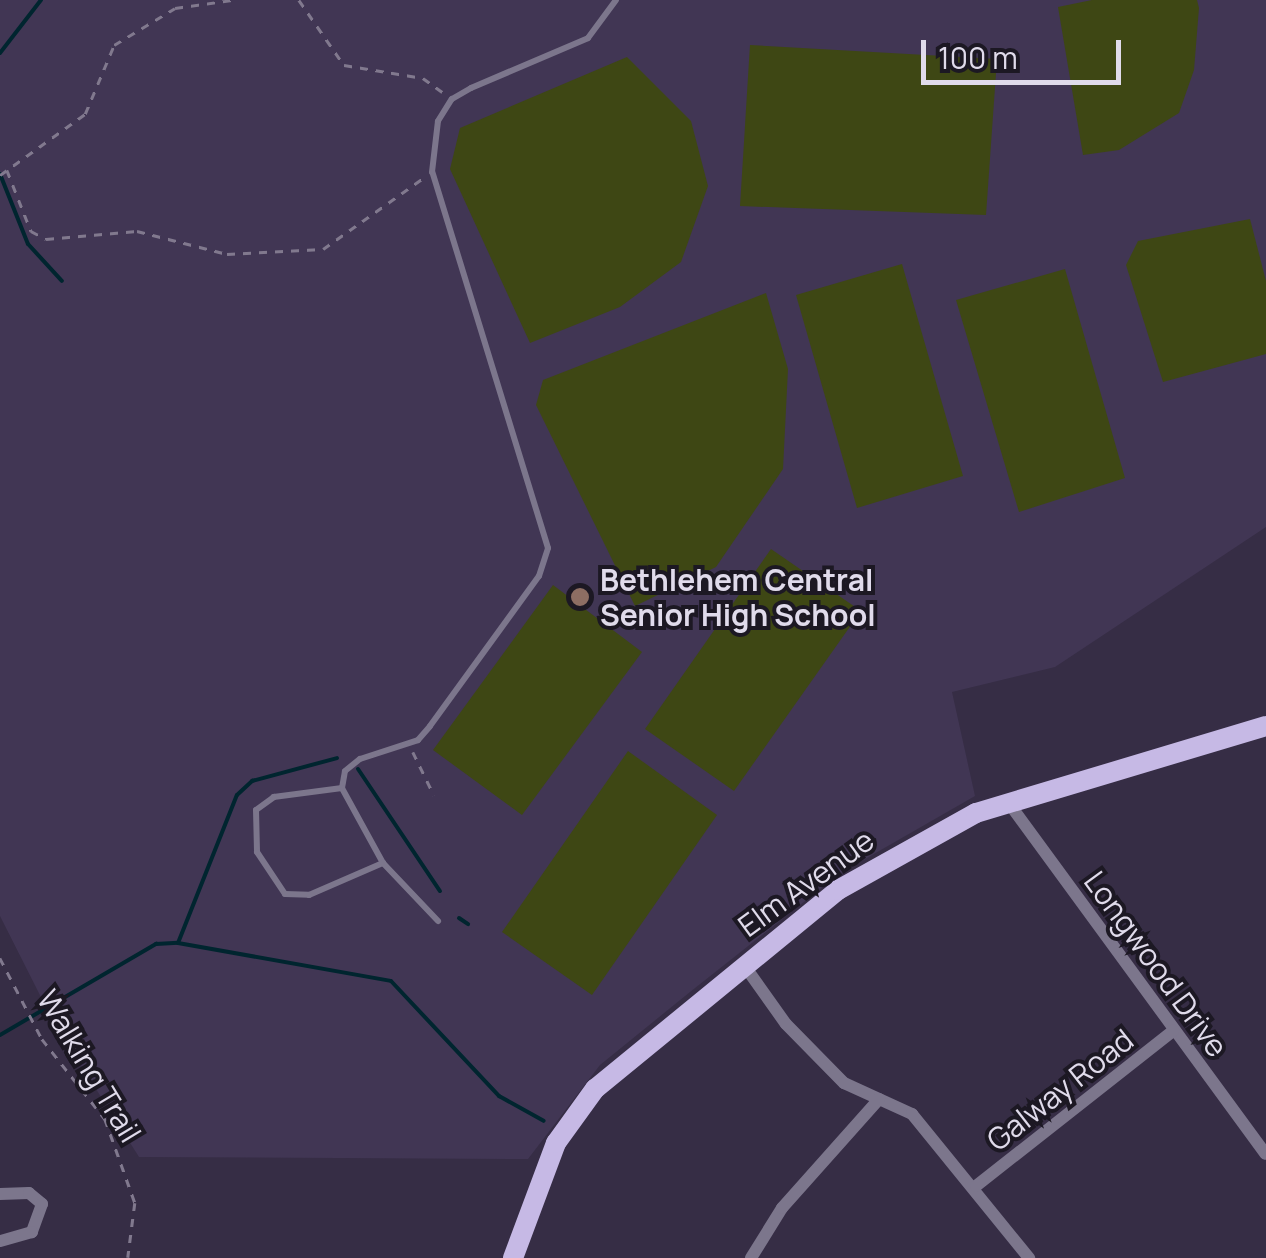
<!DOCTYPE html>
<style>
body{margin:0}
#map{position:relative;width:1266px;height:1258px;overflow:hidden;background:#362d45;font-family:Manrope,sans-serif}
div>[style]{position:absolute}
.built>*{inset:0;background:#413654}
.green>*{inset:0;background:#3e4714}
.stream>*{height:4px;margin:-2px;padding:0 2px;transform-origin:2px;border-radius:2px;background:#00252f}
.path>*{height:2.5px;margin-top:-1.25px;transform-origin:0;background:repeating-linear-gradient(90deg,#81798e 0 8px,transparent 0 16px)}
.lane>*{height:6px;margin:-3px;padding:0 3px;transform-origin:3px;border-radius:3px;background:#7c768c}
.street>*{height:12px;margin:-6px;padding:0 6px;transform-origin:6px;border-radius:6px;background:#7c768c}
.primary>*{height:20px;margin:-10px;padding:0 10px;transform-origin:10px;border-radius:10px;background:#c6b9e5}
.dots>*{width:28px;height:28px;translate:-50% -50%;box-sizing:border-box;border:5px solid #1c1823;border-radius:50%}
span{translate:-50% -50%;white-space:nowrap;text-align:center;line-height:1.15;-webkit-text-stroke:8px #1c1823;paint-order:stroke}
.poi-label{font-size:30px;color:#e0dbeb;font-weight:700}
.left{translate:0 -50%;text-align:left}
.street-label{font-size:30px;color:#e0dbeb}
.scale{position:absolute;left:921px;top:40px;width:200px;height:45px;box-sizing:border-box;border:5px solid #e0dbeb;border-top:0;padding-left:12px;font-size:30px;line-height:35px;white-space:nowrap;color:#e0dbeb;-webkit-text-stroke:8px #1c1823;paint-order:stroke}
</style>
<div id="map">
<div class="built">
<div style="clip-path:polygon(0 0,1266px 0,1266px 527px,1055px 667px,952px 692px,975px 796px,839px 874px,690px 992px,600px 1065px,528px 1159px,139px 1157px,53px 1021px,0 916px)"></div>
</div>
<div class="green">
<div style="clip-path:polygon(1092px 0,1197px 0,1199px 8px,1194px 70px,1179px 113px,1119px 150px,1083px 155px,1058px 7px)"></div>
<div style="clip-path:polygon(750px 45px,997px 59px,986px 215px,740px 206px)"></div>
<div style="clip-path:polygon(627px 57px,691px 121px,708px 186px,681px 262px,620px 307px,530px 343px,450px 169px,460px 128px)"></div>
<div style="clip-path:polygon(1250px 219px,1266px 281px,1266px 354px,1163px 382px,1126px 265px,1138px 241px)"></div>
<div style="clip-path:polygon(902px 264px,963px 476px,857px 508px,796px 295px)"></div>
<div style="clip-path:polygon(1065px 269px,1125px 478px,1019px 512px,956px 300px)"></div>
<div style="clip-path:polygon(766px 293px,788px 369px,783px 469px,716px 567px,635px 606px,536px 405px,543px 380px)"></div>
<div style="clip-path:polygon(771px 549px,861px 611px,734px 791px,645px 729px)"></div>
<div style="clip-path:polygon(553px 585px,642px 652px,522px 815px,433px 750px)"></div>
<div style="clip-path:polygon(628px 751px,717px 815px,592px 995px,502px 932px)"></div>
</div>
<div class="stream">
<div style="left:0;top:53px;width:67px;rotate:-52.3deg"></div>
<div style="left:0;top:174px;width:75px;rotate:68.2deg"></div>
<div style="left:28px;top:244px;width:50px;rotate:47.4deg"></div>
<div style="left:358px;top:769px;width:147px;rotate:56.1deg"></div>
<div style="left:459px;top:918px;width:11px;rotate:34deg"></div>
<div style="left:178px;top:943px;width:159px;rotate:-68.3deg"></div>
<div style="left:237px;top:795px;width:21px;rotate:-43deg"></div>
<div style="left:252px;top:781px;width:88px;rotate:-15.1deg"></div>
<div style="left:0;top:1035px;width:181px;rotate:-30.3deg"></div>
<div style="left:156px;top:944px;width:22px;rotate:-3deg"></div>
<div style="left:178px;top:943px;width:216px;rotate:10.1deg"></div>
<div style="left:391px;top:981px;width:158px;rotate:46.8deg"></div>
<div style="left:499px;top:1096px;width:51px;rotate:29.1deg"></div>
</div>
<div class="path">
<div style="left:299px;top:0;width:79px;rotate:55.3deg"></div>
<div style="left:344px;top:65px;width:80px;rotate:9.3deg"></div>
<div style="left:423px;top:78px;width:24px;rotate:36deg"></div>
<div style="left:7px;top:170px;width:66px;rotate:68.5deg"></div>
<div style="left:31px;top:231px;width:17px;rotate:28deg"></div>
<div style="left:46px;top:239px;width:91px;rotate:-5deg"></div>
<div style="left:137px;top:231px;width:93px;rotate:14.3deg"></div>
<div style="left:227px;top:254px;width:96px;rotate:-3deg"></div>
<div style="left:323px;top:249px;width:121px;rotate:-35.3deg"></div>
<div style="left:0;top:175px;width:105px;rotate:-35.7deg"></div>
<div style="left:85px;top:114px;width:75px;rotate:-67.2deg"></div>
<div style="left:114px;top:45px;width:71px;rotate:-31.2deg"></div>
<div style="left:175px;top:8px;width:59px;rotate:-7.9deg"></div>
<div style="left:413px;top:752px;width:48px;rotate:64deg"></div>
<div style="left:0;top:958px;width:91px;rotate:62.6deg"></div>
<div style="left:42px;top:1039px;width:102px;rotate:51.8deg"></div>
<div style="left:105px;top:1119px;width:89px;rotate:70.3deg"></div>
<div style="left:135px;top:1203px;width:55px;rotate:97.3deg"></div>
</div>
<div class="lane">
<div style="left:342px;top:788px;width:17px;rotate:-80deg"></div>
<div style="left:345px;top:771px;width:19px;rotate:-39deg"></div>
<div style="left:360px;top:759px;width:61px;rotate:-18.1deg"></div>
<div style="left:418px;top:740px;width:18px;rotate:-49deg"></div>
<div style="left:430px;top:726px;width:185px;rotate:-54deg"></div>
<div style="left:539px;top:576px;width:29px;rotate:-72deg"></div>
<div style="left:548px;top:548px;width:393px;rotate:-107.1deg"></div>
<div style="left:432px;top:172px;width:51px;rotate:-83.3deg"></div>
<div style="left:438px;top:121px;width:26px;rotate:-58deg"></div>
<div style="left:452px;top:99px;width:22px;rotate:-30deg"></div>
<div style="left:471px;top:88px;width:127px;rotate:-23.1deg"></div>
<div style="left:588px;top:38px;width:47px;rotate:-53.6deg"></div>
<div style="left:383px;top:863px;width:85px;rotate:-118.7deg"></div>
<div style="left:342px;top:788px;width:69px;rotate:172.5deg"></div>
<div style="left:274px;top:797px;width:22px;rotate:144deg"></div>
<div style="left:256px;top:810px;width:42px;rotate:88.6deg"></div>
<div style="left:257px;top:852px;width:50px;rotate:56.3deg"></div>
<div style="left:285px;top:894px;width:24px;rotate:2deg"></div>
<div style="left:309px;top:895px;width:81px;rotate:-23.4deg"></div>
<div style="left:383px;top:863px;width:80px;rotate:46.5deg"></div>
</div>
<div class="street">
<div style="left:1008px;top:802px;width:436px;rotate:53.8deg"></div>
<div style="left:744px;top:965px;width:72px;rotate:54.6deg"></div>
<div style="left:786px;top:1024px;width:83px;rotate:45.5deg"></div>
<div style="left:844px;top:1083px;width:75px;rotate:24.5deg"></div>
<div style="left:912px;top:1114px;width:186px;rotate:50.9deg"></div>
<div style="left:976px;top:1186px;width:251px;rotate:-38.2deg"></div>
<div style="left:0;top:1194px;width:29px;rotate:-2deg"></div>
<div style="left:29px;top:1193px;width:17px;rotate:40deg"></div>
<div style="left:42px;top:1204px;width:30px;rotate:110deg"></div>
<div style="left:32px;top:1232px;width:33px;rotate:164deg"></div>
<div style="left:751px;top:1258px;width:59px;rotate:-58.2deg"></div>
<div style="left:782px;top:1208px;width:146px;rotate:-48.3deg"></div>
</div>
<div class="primary">
<div style="left:513px;top:1258px;width:123px;rotate:-69.5deg"></div>
<div style="left:556px;top:1143px;width:67px;rotate:-54.2deg"></div>
<div style="left:595px;top:1089px;width:314px;rotate:-39.3deg"></div>
<div style="left:838px;top:890px;width:158px;rotate:-29.2deg"></div>
<div style="left:976px;top:813px;width:303px;rotate:-16.7deg"></div>
</div>
<div class="dots">
<div style="left:580px;top:597px;background:#8d6e63"></div>
</div>
<div class="poi-label">
<span class="left" style="left:600px;top:597px">Bethlehem Central<br>Senior High School</span>
</div>
<div class="street-label">
<span style="left:806px;top:883px;rotate:-36deg">Elm Avenue</span>
<span style="left:1156px;top:964px;rotate:54deg">Longwood Drive</span>
<span style="left:89px;top:1066px;rotate:59deg">Walking Trail</span>
<span style="left:1060px;top:1090px;rotate:-38deg">Galway Road</span>
</div>
<div class="scale">100 m</div>
</div>
